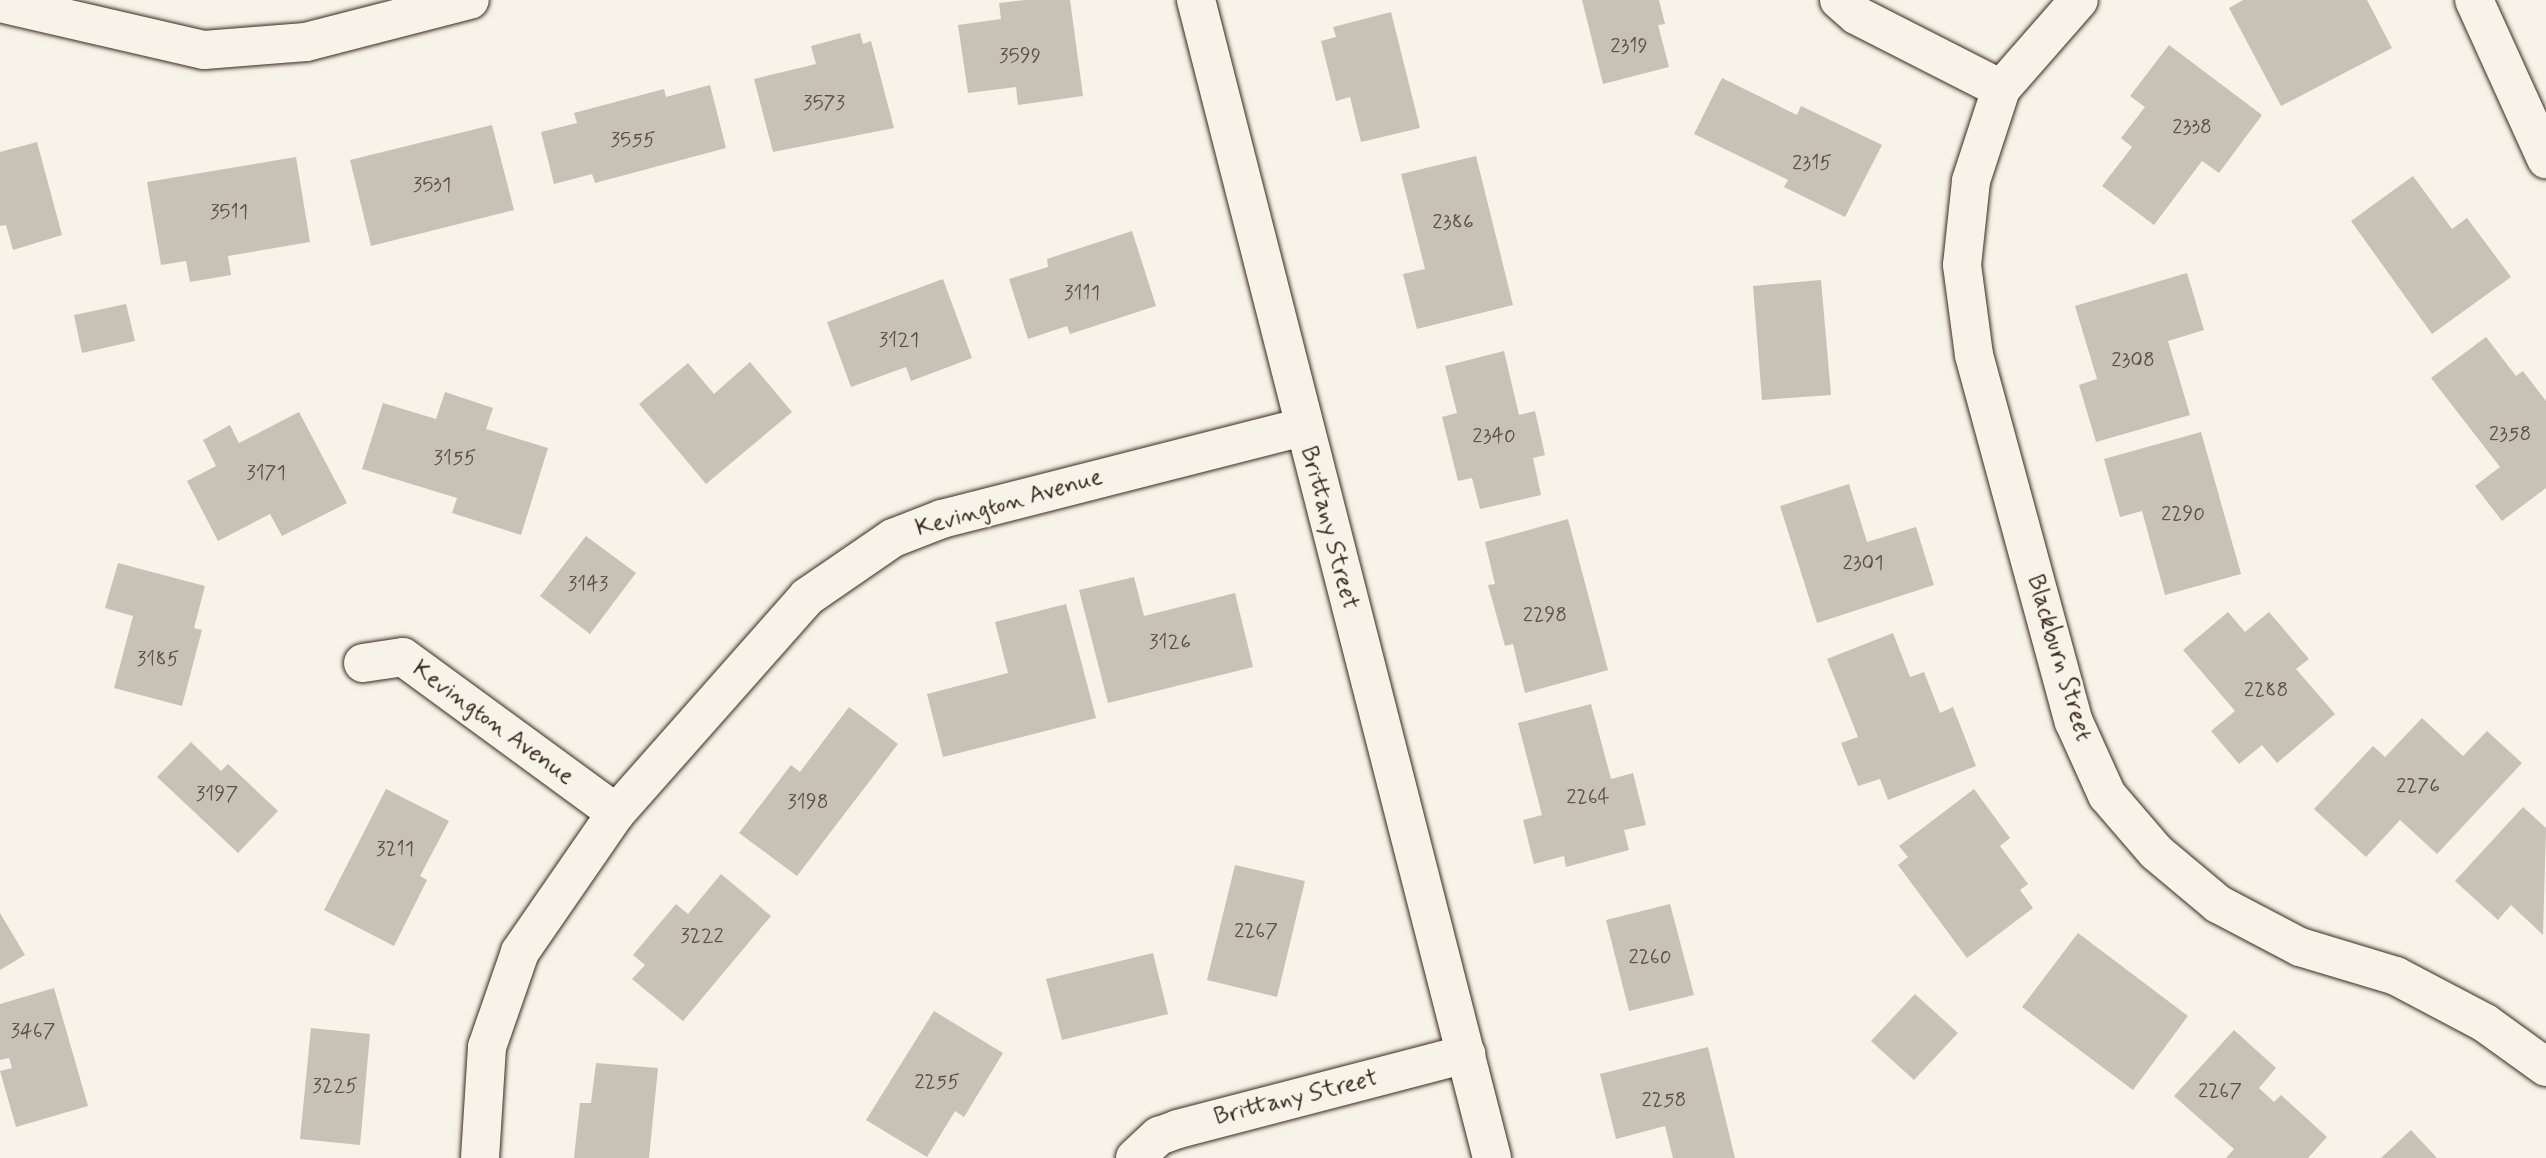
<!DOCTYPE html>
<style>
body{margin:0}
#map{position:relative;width:2546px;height:1158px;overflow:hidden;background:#f7f3e8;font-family:Mynerve,sans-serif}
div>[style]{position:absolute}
.building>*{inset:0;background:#c8c1b6}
.roads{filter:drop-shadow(0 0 2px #3b2a1e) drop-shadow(0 0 2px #3b2a1e)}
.minor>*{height:38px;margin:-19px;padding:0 19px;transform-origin:19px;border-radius:19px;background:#f7f3e8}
.tertiary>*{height:38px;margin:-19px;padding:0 19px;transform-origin:19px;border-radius:19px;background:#f7f3e8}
span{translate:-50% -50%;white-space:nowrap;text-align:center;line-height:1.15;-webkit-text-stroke:5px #f7f3e8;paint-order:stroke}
.number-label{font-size:21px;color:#5e5044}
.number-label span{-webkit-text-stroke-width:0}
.street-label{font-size:24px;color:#3b2a1e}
</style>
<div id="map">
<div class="building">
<div style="clip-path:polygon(1025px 0,1070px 0,1083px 96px,1018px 105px,1016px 87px,968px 93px,958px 25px,1001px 19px,999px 3px)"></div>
<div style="clip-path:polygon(1582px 0,1659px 0,1665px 24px,1658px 25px,1669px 67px,1603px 84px)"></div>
<div style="clip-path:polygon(2243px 0,2367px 0,2392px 48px,2281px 106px,2229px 8px)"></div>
<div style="clip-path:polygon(1391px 12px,1420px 128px,1361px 142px,1350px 97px,1336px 101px,1321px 41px,1336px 37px,1333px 27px)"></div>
<div style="clip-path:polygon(860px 33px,863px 44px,871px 41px,894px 128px,773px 152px,754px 79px,816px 64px,811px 46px)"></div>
<div style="clip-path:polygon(2169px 45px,2262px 115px,2219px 173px,2202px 161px,2154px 225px,2102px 186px,2132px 147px,2121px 138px,2145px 107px,2130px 96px)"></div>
<div style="clip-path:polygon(1722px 78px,1797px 115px,1801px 106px,1882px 145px,1845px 217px,1784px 187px,1788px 180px,1694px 134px)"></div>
<div style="clip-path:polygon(710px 85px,726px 148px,595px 183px,592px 174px,554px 184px,541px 132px,577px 123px,574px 113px,664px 89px,666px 97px)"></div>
<div style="clip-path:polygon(492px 125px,514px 210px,371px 246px,350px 160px)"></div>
<div style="clip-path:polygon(37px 142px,62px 235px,13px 250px,6px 225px,0 226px,0 152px)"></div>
<div style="clip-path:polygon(1476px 156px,1513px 305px,1417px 329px,1403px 274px,1425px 269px,1401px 174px)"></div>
<div style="clip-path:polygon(296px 157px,310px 242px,228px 256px,231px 275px,190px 282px,186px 261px,161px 265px,147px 182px)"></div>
<div style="clip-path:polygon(2413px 176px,2452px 229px,2467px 218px,2511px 277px,2432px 334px,2351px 221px)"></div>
<div style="clip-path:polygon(1132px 231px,1156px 306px,1070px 334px,1067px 326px,1028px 339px,1009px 279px,1048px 267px,1047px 259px)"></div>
<div style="clip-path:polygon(2187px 273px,2204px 330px,2168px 341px,2190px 415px,2096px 442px,2079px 385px,2097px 379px,2075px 306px)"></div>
<div style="clip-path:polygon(943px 279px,972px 358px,911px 381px,906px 367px,851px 387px,827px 322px)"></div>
<div style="clip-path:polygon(1821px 280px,1831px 395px,1762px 400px,1753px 286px)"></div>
<div style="clip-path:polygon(126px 304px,135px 341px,82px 353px,74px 315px)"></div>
<div style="clip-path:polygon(2486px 337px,2516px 376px,2523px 371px,2546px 401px,2546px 488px,2502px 521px,2475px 486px,2500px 467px,2431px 378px)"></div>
<div style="clip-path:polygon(1504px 351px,1519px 415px,1535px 411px,1545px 455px,1533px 458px,1541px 495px,1480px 509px,1472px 478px,1458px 481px,1442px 417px,1457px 413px,1445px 366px)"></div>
<div style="clip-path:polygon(750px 362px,792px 412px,706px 484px,639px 404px,688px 363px,714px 394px)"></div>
<div style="clip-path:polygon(445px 392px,493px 408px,486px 429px,548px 448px,521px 535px,452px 513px,457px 498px,362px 469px,383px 403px,436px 419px)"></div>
<div style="clip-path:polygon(299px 412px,347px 503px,282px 536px,270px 514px,218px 541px,187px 481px,216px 466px,203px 440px,230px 425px,239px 443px)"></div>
<div style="clip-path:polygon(2201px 432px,2241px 574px,2165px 595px,2142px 511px,2120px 517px,2104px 459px)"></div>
<div style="clip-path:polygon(1849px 484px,1867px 542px,1916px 527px,1934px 585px,1817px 623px,1780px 506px)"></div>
<div style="clip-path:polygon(1568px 519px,1608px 670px,1525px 693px,1513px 644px,1505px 646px,1488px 585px,1495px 584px,1485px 542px)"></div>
<div style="clip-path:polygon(586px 536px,636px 573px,590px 634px,540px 596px)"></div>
<div style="clip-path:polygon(118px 563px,205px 586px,194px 628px,202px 630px,182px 706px,114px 688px,133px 616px,105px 608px)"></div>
<div style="clip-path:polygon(1134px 577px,1144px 616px,1235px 593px,1253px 667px,1108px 703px,1079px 590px)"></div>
<div style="clip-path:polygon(1066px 604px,1096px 718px,943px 757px,927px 694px,1008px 673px,995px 622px)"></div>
<div style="clip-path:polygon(2228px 612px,2245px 632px,2269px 612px,2309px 659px,2296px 669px,2335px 714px,2277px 763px,2262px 745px,2239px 764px,2211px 731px,2235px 711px,2183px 650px)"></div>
<div style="clip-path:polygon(1893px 633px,1910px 677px,1924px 672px,1940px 713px,1953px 707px,1976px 766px,1888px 800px,1880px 779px,1858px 786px,1841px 743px,1858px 737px,1827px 659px)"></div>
<div style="clip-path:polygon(1591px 704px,1611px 779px,1633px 773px,1646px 825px,1624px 830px,1629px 850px,1566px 867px,1564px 856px,1534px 864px,1523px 820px,1542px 815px,1518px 723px)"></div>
<div style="clip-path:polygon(849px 707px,898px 744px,797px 876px,739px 833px,791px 765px,800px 772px)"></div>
<div style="clip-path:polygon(2422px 718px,2463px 756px,2487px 731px,2522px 763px,2437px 854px,2400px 820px,2366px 857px,2314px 809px,2373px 746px,2385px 757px)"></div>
<div style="clip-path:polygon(191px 742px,221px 771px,228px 764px,278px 811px,238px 853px,157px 777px)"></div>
<div style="clip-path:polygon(386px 789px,449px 821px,420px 876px,427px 880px,394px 946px,324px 910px)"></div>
<div style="clip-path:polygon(1974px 789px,2010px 838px,2000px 846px,2028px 884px,2020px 890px,2033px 908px,1967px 958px,1898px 865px,1908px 857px,1899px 846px)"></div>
<div style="clip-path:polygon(2523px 807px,2546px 828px,2543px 935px,2511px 905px,2498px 920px,2455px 881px)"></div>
<div style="clip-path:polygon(1235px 865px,1305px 881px,1277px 997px,1207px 980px)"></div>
<div style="clip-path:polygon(721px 874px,771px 916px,683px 1021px,632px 979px,645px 965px,633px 955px,676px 904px,688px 914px)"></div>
<div style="clip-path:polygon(1670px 904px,1694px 995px,1629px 1011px,1606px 920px)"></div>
<div style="clip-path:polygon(0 913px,25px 955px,0 970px)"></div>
<div style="clip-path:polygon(2078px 933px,2188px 1016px,2133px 1090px,2022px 1007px)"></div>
<div style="clip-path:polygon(1153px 953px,1168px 1014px,1062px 1040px,1046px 979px)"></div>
<div style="clip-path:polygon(54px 988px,88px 1106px,16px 1127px,0 1071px,12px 1068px,9px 1058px,0 1060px,0 1004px)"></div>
<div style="clip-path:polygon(1915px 994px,1958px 1033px,1914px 1080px,1871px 1041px)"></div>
<div style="clip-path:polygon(934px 1011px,1003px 1053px,964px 1117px,955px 1111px,927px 1157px,866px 1120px)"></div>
<div style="clip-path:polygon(311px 1028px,370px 1034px,360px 1145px,300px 1139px)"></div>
<div style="clip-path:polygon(2234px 1030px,2276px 1068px,2259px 1088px,2274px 1102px,2281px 1095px,2327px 1137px,2308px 1158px,2226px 1158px,2234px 1149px,2174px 1096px)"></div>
<div style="clip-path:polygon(1708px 1047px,1735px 1158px,1673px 1158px,1665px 1126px,1616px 1139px,1600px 1074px)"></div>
<div style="clip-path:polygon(596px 1063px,658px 1068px,649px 1158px,574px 1158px,580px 1103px,591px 1103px)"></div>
<div style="clip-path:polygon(2411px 1130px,2437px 1158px,2381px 1158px)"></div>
</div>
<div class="roads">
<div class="minor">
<div style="left:1839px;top:0;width:23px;rotate:41deg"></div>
<div style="left:1856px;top:15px;width:163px;rotate:27deg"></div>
<div style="left:2001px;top:89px;width:118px;rotate:-48.8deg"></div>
<div style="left:2474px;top:0;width:175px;rotate:65.6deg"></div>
<div style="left:2001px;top:89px;width:97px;rotate:108.1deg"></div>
<div style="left:1971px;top:181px;width:84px;rotate:96.1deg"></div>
<div style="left:1962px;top:265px;width:91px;rotate:82.4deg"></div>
<div style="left:1974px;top:355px;width:380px;rotate:74.8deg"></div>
<div style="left:2074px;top:722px;width:80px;rotate:65.7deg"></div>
<div style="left:2107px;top:795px;width:75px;rotate:49.3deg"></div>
<div style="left:2156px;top:852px;width:81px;rotate:40deg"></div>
<div style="left:2218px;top:904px;width:93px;rotate:27.7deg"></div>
<div style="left:2300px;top:947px;width:100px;rotate:16.8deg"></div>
<div style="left:2396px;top:976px;width:101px;rotate:27.8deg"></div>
<div style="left:2485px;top:1023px;width:75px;rotate:35.8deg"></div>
<div style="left:363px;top:663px;width:40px;rotate:-8.5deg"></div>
<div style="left:403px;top:657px;width:264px;rotate:36.2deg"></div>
<div style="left:480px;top:1158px;width:111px;rotate:-86.4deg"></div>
<div style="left:487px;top:1047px;width:101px;rotate:-70.8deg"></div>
<div style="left:520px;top:952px;width:169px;rotate:-55.4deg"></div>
<div style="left:616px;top:813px;width:288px;rotate:-48.5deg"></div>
<div style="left:807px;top:597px;width:104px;rotate:-34.5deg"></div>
<div style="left:893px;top:538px;width:53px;rotate:-21.2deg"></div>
<div style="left:942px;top:519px;width:372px;rotate:-14.3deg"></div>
<div style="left:1135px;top:1158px;width:33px;rotate:-43deg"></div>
<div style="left:1159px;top:1136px;width:20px;rotate:-20deg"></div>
<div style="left:1178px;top:1129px;width:298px;rotate:-14.6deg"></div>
</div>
<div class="tertiary">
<div style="left:1196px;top:0;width:1195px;rotate:75.66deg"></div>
<div style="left:0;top:3px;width:209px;rotate:13deg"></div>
<div style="left:204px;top:50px;width:102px;rotate:-4.5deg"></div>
<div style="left:306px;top:42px;width:169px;rotate:-14.4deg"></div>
</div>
</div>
<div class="number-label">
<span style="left:1629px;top:46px">2319</span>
<span style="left:1020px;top:56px">3599</span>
<span style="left:824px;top:103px">3573</span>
<span style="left:2192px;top:127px">2338</span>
<span style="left:633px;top:140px">3555</span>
<span style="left:1812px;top:163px">2315</span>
<span style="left:432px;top:185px">3531</span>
<span style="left:229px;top:212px">3511</span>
<span style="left:1453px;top:222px">2386</span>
<span style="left:1082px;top:293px">3111</span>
<span style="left:899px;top:340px">3121</span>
<span style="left:2133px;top:360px">2308</span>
<span style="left:2510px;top:434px">2358</span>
<span style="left:1494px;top:436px">2340</span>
<span style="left:455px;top:458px">3155</span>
<span style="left:266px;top:473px">3171</span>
<span style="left:2183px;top:514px">2290</span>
<span style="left:1863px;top:563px">2301</span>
<span style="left:588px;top:584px">3143</span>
<span style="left:1545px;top:615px">2298</span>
<span style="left:1170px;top:642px">3126</span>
<span style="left:158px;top:659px">3185</span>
<span style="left:2266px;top:690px">2288</span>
<span style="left:2418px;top:786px">2276</span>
<span style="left:217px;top:794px">3197</span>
<span style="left:1588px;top:797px">2264</span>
<span style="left:808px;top:802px">3198</span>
<span style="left:395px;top:849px">3211</span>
<span style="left:1256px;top:931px">2267</span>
<span style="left:702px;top:936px">3222</span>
<span style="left:1650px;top:957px">2260</span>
<span style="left:33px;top:1031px">3467</span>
<span style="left:937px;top:1082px">2255</span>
<span style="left:335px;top:1086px">3225</span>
<span style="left:2220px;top:1091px">2267</span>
<span style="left:1664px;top:1100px">2258</span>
</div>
<div class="street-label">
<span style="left:1009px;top:503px;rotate:-16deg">Kevington Avenue</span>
<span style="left:1329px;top:528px;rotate:75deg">Brittany Street</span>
<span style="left:2059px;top:658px;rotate:73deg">Blackburn Street</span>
<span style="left:493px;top:723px;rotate:36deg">Kevington Avenue</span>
<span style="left:1296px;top:1098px;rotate:-14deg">Brittany Street</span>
</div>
</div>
